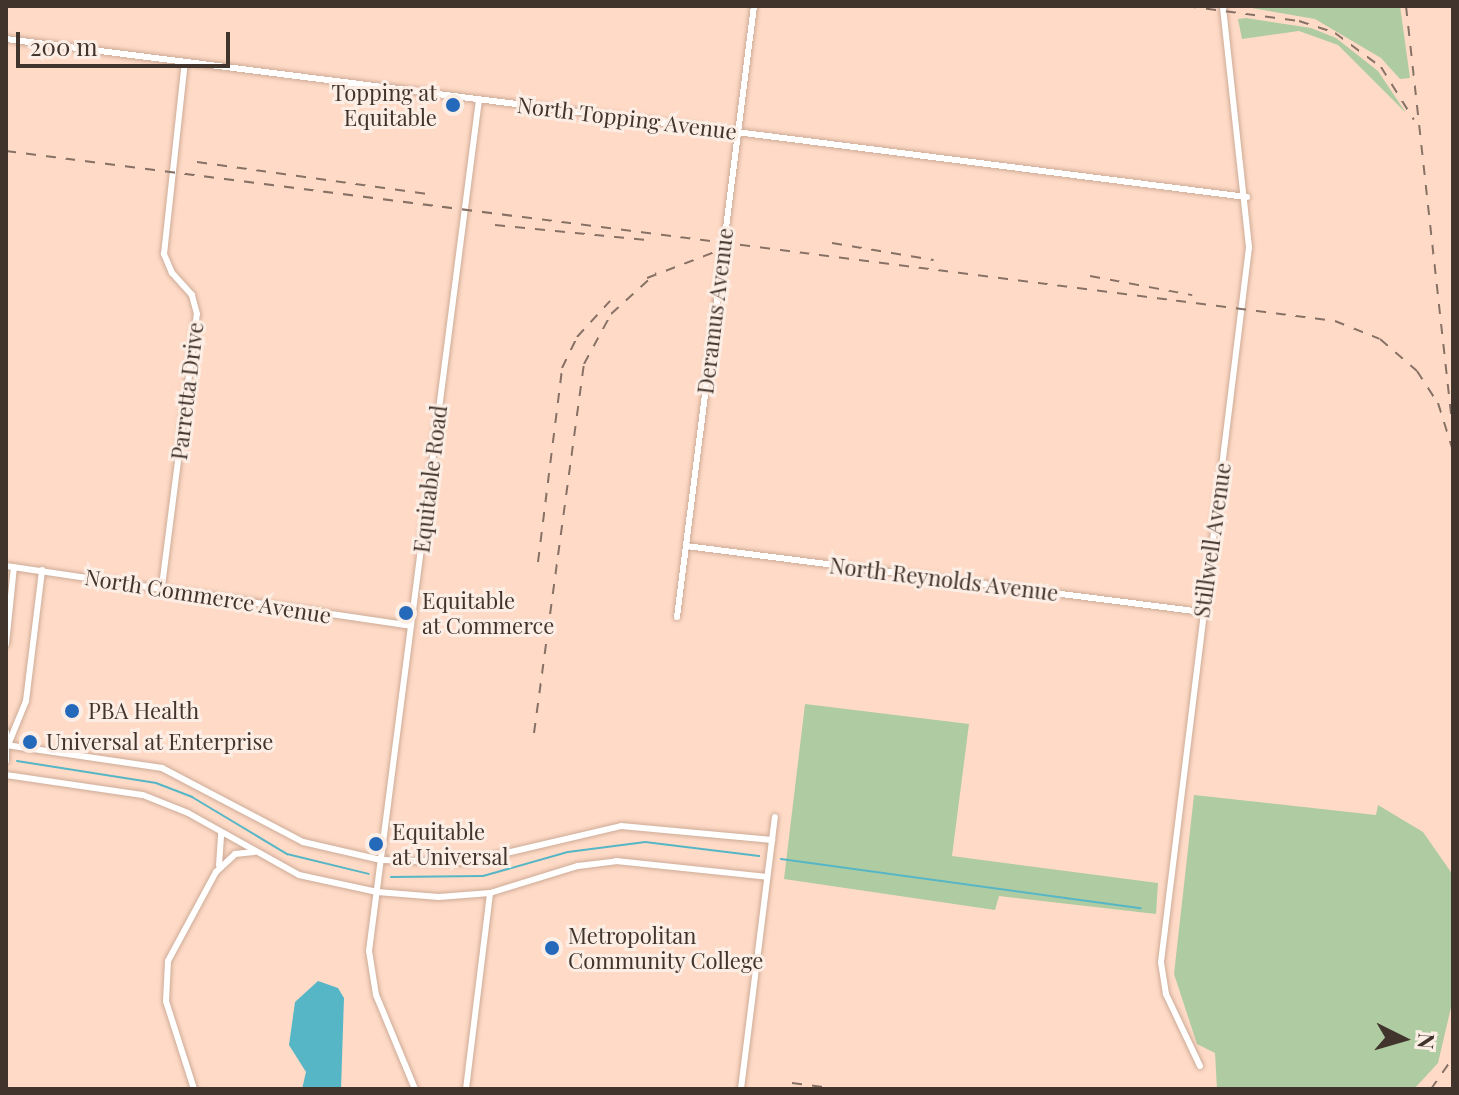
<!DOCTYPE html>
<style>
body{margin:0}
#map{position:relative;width:1459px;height:1095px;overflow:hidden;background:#ffdbc7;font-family:"Playfair Display",serif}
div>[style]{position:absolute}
.green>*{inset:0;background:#aecba2}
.water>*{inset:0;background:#57b6c6}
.stream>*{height:2px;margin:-1px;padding:0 1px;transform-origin:1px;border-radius:1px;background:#57b6c6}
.roads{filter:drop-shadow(0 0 2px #cdab97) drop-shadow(0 0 2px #cdab97)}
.street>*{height:6px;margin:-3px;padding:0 3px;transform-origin:3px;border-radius:3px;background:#fff}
.rail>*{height:2px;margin-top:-1px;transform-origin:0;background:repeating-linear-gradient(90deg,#877165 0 10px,transparent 0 20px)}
.dots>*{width:22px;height:22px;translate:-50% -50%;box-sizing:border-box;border:4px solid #fceee5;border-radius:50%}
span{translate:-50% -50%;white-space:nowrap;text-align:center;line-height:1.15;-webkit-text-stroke:6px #fceee5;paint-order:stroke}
.poi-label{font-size:22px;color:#41342c}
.right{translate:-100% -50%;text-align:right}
.left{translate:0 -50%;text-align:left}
.street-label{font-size:22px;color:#41342c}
.frame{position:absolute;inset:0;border:8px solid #41342c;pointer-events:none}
.north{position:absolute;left:1363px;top:999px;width:80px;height:80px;-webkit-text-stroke:6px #fceee5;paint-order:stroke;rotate:95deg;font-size:22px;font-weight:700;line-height:32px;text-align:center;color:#41342c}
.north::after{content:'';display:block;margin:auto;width:28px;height:36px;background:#41342c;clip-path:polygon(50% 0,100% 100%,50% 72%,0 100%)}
.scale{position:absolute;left:16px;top:32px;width:214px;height:36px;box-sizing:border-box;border:4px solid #41342c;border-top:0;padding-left:10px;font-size:24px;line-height:28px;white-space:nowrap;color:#41342c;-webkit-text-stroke:6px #fceee5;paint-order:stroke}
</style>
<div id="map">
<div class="green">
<div style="clip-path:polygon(1240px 6px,1400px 6px,1410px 78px,1400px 79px,1381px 58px,1315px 19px)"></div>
<div style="clip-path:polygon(1246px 18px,1311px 28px,1336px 38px,1378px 71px,1406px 113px,1338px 45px,1299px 31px,1242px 39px,1238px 19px)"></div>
<div style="clip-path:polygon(805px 704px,969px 724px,952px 856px,1158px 883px,1156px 914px,999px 896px,995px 910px,784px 879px)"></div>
<div style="clip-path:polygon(1194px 795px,1376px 815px,1378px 805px,1423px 832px,1453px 875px,1453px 999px,1438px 1063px,1414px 1089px,1217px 1089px,1215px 1053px,1197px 1044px,1174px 974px)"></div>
</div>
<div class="water">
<div style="clip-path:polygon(318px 981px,338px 988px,344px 998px,341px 1089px,302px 1089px,306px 1072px,289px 1045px,295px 1002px)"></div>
</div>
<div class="stream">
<div style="left:17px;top:761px;width:141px;rotate:9deg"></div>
<div style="left:156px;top:783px;width:39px;rotate:21deg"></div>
<div style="left:192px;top:797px;width:111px;rotate:31deg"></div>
<div style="left:287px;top:854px;width:84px;rotate:13.7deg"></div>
<div style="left:781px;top:859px;width:363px;rotate:7.8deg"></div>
<div style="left:391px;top:877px;width:92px;rotate:-0.6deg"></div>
<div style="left:483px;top:876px;width:88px;rotate:-15.8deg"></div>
<div style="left:568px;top:852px;width:78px;rotate:-7.4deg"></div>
<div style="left:645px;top:842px;width:115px;rotate:7deg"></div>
</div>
<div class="roads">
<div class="street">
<div style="left:6px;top:39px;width:1251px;rotate:7.26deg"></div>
<div style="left:686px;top:546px;width:520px;rotate:7.29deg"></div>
<div style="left:6px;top:566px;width:409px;rotate:8.4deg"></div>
<div style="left:162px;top:586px;width:274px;rotate:-82.7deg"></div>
<div style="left:197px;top:314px;width:20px;rotate:-105deg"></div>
<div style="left:192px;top:295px;width:30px;rotate:-132deg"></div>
<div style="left:172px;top:273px;width:21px;rotate:-113deg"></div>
<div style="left:164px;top:254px;width:193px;rotate:-83.8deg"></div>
<div style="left:677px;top:617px;width:616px;rotate:-82.82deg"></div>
<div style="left:6px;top:644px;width:77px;rotate:-84.1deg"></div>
<div style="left:6px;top:732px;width:29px;rotate:90deg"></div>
<div style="left:6px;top:745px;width:158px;rotate:8.4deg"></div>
<div style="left:162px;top:768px;width:159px;rotate:27.7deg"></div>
<div style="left:303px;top:842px;width:80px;rotate:13deg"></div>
<div style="left:381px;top:860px;width:87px;rotate:1.3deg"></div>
<div style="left:468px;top:862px;width:157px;rotate:-13.2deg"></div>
<div style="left:621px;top:826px;width:152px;rotate:5.3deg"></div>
<div style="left:8px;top:745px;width:48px;rotate:-67.8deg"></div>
<div style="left:26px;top:701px;width:132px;rotate:-83deg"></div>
<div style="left:6px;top:775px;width:138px;rotate:8.3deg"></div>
<div style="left:143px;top:795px;width:48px;rotate:21.8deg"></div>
<div style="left:188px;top:813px;width:127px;rotate:29.2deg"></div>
<div style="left:299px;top:875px;width:80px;rotate:12.3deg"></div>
<div style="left:377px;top:892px;width:62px;rotate:4.6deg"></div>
<div style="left:439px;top:897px;width:51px;rotate:-4.5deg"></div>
<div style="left:490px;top:893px;width:92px;rotate:-17.1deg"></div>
<div style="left:578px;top:866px;width:38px;rotate:-7deg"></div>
<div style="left:616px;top:861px;width:152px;rotate:6deg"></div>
<div style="left:219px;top:865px;width:32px;rotate:-86deg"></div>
<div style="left:1200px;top:1066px;width:80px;rotate:-115.3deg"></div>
<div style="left:1166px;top:994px;width:32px;rotate:-99deg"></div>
<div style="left:1161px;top:962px;width:720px;rotate:-82.98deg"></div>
<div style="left:1249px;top:247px;width:242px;rotate:-96.2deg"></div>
<div style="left:194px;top:1089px;width:92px;rotate:-107.7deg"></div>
<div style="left:166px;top:1001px;width:40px;rotate:-87.1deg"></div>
<div style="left:168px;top:961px;width:101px;rotate:-61.7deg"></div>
<div style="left:216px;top:872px;width:26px;rotate:-43deg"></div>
<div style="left:235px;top:854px;width:19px;rotate:-6deg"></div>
<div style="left:415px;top:1089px;width:102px;rotate:-112.5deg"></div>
<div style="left:376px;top:995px;width:45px;rotate:-99deg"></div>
<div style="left:369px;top:951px;width:859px;rotate:-82.64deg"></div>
<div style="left:466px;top:1089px;width:197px;rotate:-83deg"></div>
<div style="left:741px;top:1089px;width:274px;rotate:-82.9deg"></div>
</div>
</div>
<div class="rail">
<div style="left:1186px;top:6px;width:114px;rotate:7.6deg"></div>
<div style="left:1299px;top:21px;width:38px;rotate:18deg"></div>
<div style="left:1335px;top:33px;width:57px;rotate:36.5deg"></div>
<div style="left:1381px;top:67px;width:62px;rotate:58.1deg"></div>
<div style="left:1406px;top:6px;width:422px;rotate:83.7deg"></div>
<div style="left:6px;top:151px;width:1340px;rotate:7.29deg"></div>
<div style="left:1335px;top:321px;width:48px;rotate:21.8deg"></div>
<div style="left:1380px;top:339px;width:49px;rotate:40.9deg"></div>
<div style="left:1417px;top:371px;width:38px;rotate:57deg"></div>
<div style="left:1438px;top:403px;width:50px;rotate:72.6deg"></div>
<div style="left:197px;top:162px;width:240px;rotate:7.9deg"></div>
<div style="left:495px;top:225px;width:152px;rotate:5.7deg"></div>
<div style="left:832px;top:243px;width:103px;rotate:9.5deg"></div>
<div style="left:1090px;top:276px;width:104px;rotate:10.6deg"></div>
<div style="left:647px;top:278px;width:84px;rotate:-21deg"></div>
<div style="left:538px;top:562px;width:195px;rotate:-82.9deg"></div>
<div style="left:562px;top:368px;width:34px;rotate:-64deg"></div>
<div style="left:577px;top:337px;width:49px;rotate:-47.5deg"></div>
<div style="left:534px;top:733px;width:372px;rotate:-82.3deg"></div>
<div style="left:584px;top:364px;width:57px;rotate:-61.6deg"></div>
<div style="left:611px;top:314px;width:61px;rotate:-42.3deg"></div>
<div style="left:792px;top:1083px;width:47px;rotate:7.3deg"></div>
<div style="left:1431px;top:1089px;width:38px;rotate:-55deg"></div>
</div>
<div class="dots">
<div style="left:453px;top:105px;background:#2569ba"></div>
<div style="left:406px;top:613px;background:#2569ba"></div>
<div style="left:72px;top:711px;background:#2569ba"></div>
<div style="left:30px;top:742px;background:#2569ba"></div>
<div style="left:376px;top:844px;background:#2569ba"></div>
<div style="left:552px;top:948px;background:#2569ba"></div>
</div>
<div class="poi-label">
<span class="right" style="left:437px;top:105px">Topping at<br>Equitable</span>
<span class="left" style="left:422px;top:613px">Equitable<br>at Commerce</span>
<span class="left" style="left:88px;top:711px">PBA Health</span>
<span class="left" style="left:46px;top:742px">Universal at Enterprise</span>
<span class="left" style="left:392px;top:844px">Equitable<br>at Universal</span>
<span class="left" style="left:568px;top:948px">Metropolitan<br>Community College</span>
</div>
<div class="street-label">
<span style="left:627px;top:118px;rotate:7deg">North Topping Avenue</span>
<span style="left:715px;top:311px;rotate:-83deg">Deramus Avenue</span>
<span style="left:187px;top:391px;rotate:-83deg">Parretta Drive</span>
<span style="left:430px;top:479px;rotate:-83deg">Equitable Road</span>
<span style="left:1212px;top:540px;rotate:-82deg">Stillwell Avenue</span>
<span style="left:944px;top:579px;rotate:7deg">North Reynolds Avenue</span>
<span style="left:208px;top:596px;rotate:9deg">North Commerce Avenue</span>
</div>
<div class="frame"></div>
<div class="north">N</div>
<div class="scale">200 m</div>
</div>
